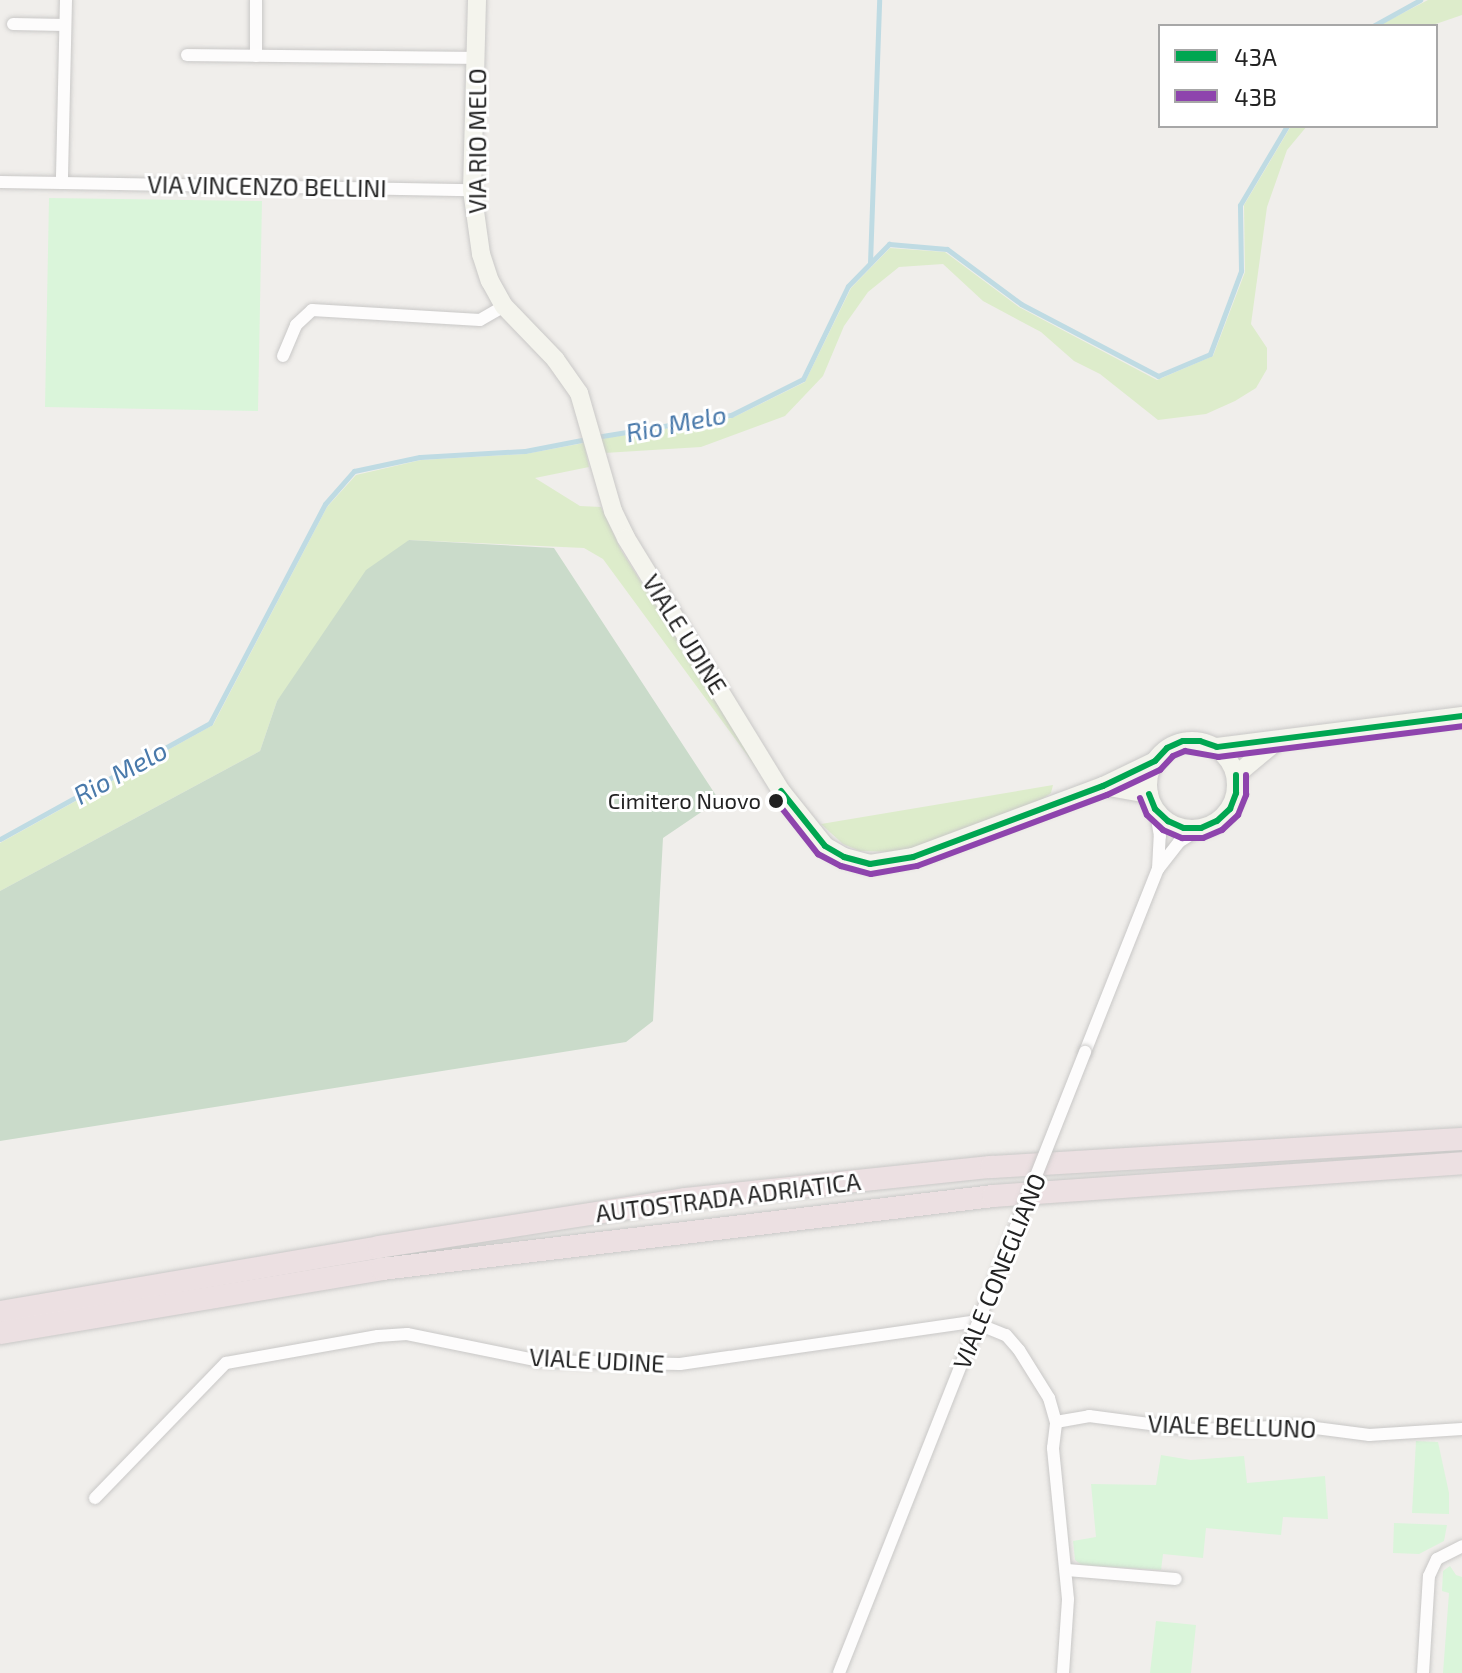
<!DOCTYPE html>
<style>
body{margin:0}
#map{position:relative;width:1462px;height:1673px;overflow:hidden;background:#f0eeeb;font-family:"Exo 2",sans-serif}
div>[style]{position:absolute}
.grass>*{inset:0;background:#ddeccb}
.cemetery>*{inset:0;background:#cadbca}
.park>*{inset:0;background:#daf5da}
.stream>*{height:5px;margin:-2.5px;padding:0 2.5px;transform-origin:2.5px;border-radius:2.5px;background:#bfdbe3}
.roads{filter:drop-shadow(0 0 2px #c9c8c7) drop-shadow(0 0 2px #c9c8c7)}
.street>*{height:12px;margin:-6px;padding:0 6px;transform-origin:6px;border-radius:6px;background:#fdfcfc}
.secondary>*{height:18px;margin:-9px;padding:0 9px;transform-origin:9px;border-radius:9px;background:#f4f4ed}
.secondary>.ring{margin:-9px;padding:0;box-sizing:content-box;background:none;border:18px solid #f4f4ed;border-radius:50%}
.highway>*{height:22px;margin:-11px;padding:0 11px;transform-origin:11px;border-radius:11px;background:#ece0e2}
.bridges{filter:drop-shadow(0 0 2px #c9c8c7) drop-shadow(0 0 2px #c9c8c7)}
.street-bridge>*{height:12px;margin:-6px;padding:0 6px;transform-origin:6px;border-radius:6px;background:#fdfcfc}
.bus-1>*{height:6px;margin:-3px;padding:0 3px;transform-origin:3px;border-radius:3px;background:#00a651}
.bus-2>*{height:6px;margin:-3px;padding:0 3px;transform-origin:3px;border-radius:3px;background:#8e44ad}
.dots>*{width:22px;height:22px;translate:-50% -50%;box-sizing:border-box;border:4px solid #fff;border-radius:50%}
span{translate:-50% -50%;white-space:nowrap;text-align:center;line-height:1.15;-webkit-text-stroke:6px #fff;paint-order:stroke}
.bus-label{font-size:22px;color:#222}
.right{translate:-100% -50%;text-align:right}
.street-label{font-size:24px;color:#222}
.water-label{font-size:26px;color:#4a7aab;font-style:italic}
.legend{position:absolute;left:1158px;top:24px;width:280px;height:104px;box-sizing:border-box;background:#fff;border:2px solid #a7a7a7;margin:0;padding:10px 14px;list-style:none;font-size:24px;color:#222}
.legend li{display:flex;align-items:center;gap:16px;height:40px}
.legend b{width:40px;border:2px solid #a7a7a7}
</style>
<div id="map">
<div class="grass">
<div style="clip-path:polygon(1428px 0,1462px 0,1462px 15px,1430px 26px,1378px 26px)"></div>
<div style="clip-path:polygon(1291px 126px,1307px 126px,1287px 150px,1267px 207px,1251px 324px,1267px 348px,1267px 369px,1256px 388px,1235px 401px,1206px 414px,1158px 420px,1100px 374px,1074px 361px,1041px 332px,983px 301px,943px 264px,899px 267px,868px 292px,844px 326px,823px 376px,785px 416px,701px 447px,604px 453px,600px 439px,732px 418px,805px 382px,851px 288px,890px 248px,945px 252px,1019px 307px,1157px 380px,1213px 356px,1245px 272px,1244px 205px)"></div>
<div style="clip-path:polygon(584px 443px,589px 467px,535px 478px,580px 506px,601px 507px,621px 550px,761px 774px,603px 559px,584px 548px,409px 540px,277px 701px,260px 751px,0 891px,0 843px,213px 725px,327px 507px,356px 475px,421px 460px,525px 454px)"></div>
<div style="clip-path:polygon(1053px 785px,1051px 793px,1041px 800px,954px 836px,899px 852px,860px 851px,843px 844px,821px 824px)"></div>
</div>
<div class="cemetery">
<div style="clip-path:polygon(409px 540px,554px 548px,719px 800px,663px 838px,653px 1021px,626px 1042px,0 1141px,0 891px,260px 751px,277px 701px,366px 570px)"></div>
</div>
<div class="park">
<div style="clip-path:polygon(49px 198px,262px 201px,258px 411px,45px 407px)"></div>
<div style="clip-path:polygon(1416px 1441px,1438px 1442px,1449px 1493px,1449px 1514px,1412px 1513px)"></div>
<div style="clip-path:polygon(1161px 1455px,1191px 1460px,1244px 1456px,1247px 1483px,1325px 1476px,1328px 1519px,1283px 1517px,1281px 1535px,1206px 1528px,1203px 1558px,1163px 1554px,1161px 1570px,1082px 1565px,1075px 1560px,1073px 1541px,1096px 1537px,1091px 1484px,1156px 1485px)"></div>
<div style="clip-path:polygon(1394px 1523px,1447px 1525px,1444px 1541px,1419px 1554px,1393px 1553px)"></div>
<div style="clip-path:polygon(1450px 1566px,1456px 1575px,1462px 1577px,1462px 1673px,1443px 1673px,1449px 1593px,1442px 1591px,1443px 1571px)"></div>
<div style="clip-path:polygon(1156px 1621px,1196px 1625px,1191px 1673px,1150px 1673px)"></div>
</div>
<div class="stream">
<div style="left:1373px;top:26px;width:54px;rotate:-29deg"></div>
<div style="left:870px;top:263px;width:263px;rotate:-88deg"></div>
<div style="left:596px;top:437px;width:137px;rotate:-9.3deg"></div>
<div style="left:731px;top:415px;width:80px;rotate:-26.6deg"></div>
<div style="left:803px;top:379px;width:103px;rotate:-64.2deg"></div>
<div style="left:848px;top:286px;width:59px;rotate:-45.7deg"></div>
<div style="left:889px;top:244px;width:58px;rotate:4.9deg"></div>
<div style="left:947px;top:249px;width:92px;rotate:36.6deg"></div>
<div style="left:1021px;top:304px;width:155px;rotate:27.7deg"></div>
<div style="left:1158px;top:376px;width:56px;rotate:-22.9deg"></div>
<div style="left:1210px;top:354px;width:89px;rotate:-69.5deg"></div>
<div style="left:1241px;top:271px;width:66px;rotate:-90.9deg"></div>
<div style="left:1240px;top:205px;width:92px;rotate:-59.3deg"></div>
<div style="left:0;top:839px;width:240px;rotate:-28.9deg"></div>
<div style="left:210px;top:723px;width:247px;rotate:-62.3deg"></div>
<div style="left:325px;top:504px;width:44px;rotate:-48.7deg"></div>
<div style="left:354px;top:471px;width:67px;rotate:-12deg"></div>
<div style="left:420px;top:457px;width:105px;rotate:-3.3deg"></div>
<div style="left:525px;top:451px;width:63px;rotate:-11deg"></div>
</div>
<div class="roads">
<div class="street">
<div style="left:66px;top:0;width:183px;rotate:91.3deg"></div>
<div style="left:62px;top:183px;width:410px;rotate:1deg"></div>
<div style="left:256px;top:0;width:56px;rotate:90deg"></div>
<div style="left:13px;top:24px;width:52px;rotate:1.1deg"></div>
<div style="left:187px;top:55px;width:289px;rotate:0.6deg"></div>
<div style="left:0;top:182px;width:62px;rotate:0.9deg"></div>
<div style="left:283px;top:356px;width:34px;rotate:-67deg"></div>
<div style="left:296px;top:325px;width:22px;rotate:-43deg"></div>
<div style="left:312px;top:310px;width:168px;rotate:3.4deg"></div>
<div style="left:480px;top:320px;width:28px;rotate:-30deg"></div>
<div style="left:1158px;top:869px;width:34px;rotate:-52deg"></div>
<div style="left:1179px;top:842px;width:26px;rotate:-32deg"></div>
<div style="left:1085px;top:1052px;width:197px;rotate:-68.3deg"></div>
<div style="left:1158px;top:869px;width:33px;rotate:-87deg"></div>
<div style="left:1160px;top:836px;width:27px;rotate:-100deg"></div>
<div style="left:95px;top:1498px;width:188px;rotate:-45.9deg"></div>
<div style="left:226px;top:1363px;width:154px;rotate:-10.1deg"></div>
<div style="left:378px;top:1336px;width:29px;rotate:-4deg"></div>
<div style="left:407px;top:1334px;width:136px;rotate:11.5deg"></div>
<div style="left:540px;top:1361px;width:140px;rotate:1.2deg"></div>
<div style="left:680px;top:1364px;width:296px;rotate:-8.2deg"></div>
<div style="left:973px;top:1322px;width:35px;rotate:22deg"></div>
<div style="left:1006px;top:1335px;width:20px;rotate:49deg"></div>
<div style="left:1019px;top:1350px;width:57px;rotate:58deg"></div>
<div style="left:1049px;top:1398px;width:25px;rotate:74deg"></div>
<div style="left:1067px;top:1570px;width:109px;rotate:4.7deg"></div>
<div style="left:839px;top:1673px;width:358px;rotate:-68.4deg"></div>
<div style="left:1063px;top:1673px;width:74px;rotate:-86.1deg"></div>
<div style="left:1068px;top:1599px;width:152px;rotate:-95.7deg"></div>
<div style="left:1053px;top:1448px;width:26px;rotate:-83deg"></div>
<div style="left:1056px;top:1422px;width:34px;rotate:-10deg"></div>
<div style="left:1089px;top:1416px;width:108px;rotate:7.5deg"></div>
<div style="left:1196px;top:1430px;width:104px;rotate:-2.2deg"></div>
<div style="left:1300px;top:1426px;width:70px;rotate:7.4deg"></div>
<div style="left:1369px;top:1435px;width:93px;rotate:-3.7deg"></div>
<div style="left:1423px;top:1673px;width:97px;rotate:-86.5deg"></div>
<div style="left:1429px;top:1576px;width:19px;rotate:-65deg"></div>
<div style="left:1437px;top:1559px;width:28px;rotate:-27deg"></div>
</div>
<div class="secondary">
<div style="left:477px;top:0;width:190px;rotate:91.5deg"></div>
<div style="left:472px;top:190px;width:65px;rotate:82deg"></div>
<div style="left:481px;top:254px;width:28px;rotate:72deg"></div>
<div style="left:490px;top:281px;width:29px;rotate:61deg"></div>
<div style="left:504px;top:306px;width:74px;rotate:46.1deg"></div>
<div style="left:555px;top:359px;width:42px;rotate:54.8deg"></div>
<div style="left:579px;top:393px;width:123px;rotate:73.9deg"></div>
<div style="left:613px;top:511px;width:30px;rotate:64deg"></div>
<div style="left:626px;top:538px;width:297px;rotate:58.5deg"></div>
<div style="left:781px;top:791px;width:70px;rotate:51.3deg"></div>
<div style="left:825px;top:846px;width:22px;rotate:30deg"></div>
<div style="left:844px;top:857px;width:27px;rotate:15deg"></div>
<div style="left:870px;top:864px;width:44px;rotate:-9.2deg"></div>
<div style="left:913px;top:857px;width:203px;rotate:-20.5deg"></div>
<div style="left:1103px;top:786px;width:58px;rotate:-25.7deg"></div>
<div class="ring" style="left:1148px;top:741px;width:70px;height:70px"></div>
<div style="left:1217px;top:747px;width:247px;rotate:-7.2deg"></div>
<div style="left:1236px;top:775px;width:53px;rotate:-39.7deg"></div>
<div style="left:1103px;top:786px;width:47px;rotate:9.9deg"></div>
</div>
<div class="highway">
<div style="left:0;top:1312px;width:385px;rotate:-9.7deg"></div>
<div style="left:379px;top:1247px;width:310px;rotate:-8.9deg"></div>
<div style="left:685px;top:1199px;width:308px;rotate:-6deg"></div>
<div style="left:991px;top:1167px;width:472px;rotate:-3.4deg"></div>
<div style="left:0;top:1333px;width:387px;rotate:-9.5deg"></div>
<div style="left:382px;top:1269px;width:615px;rotate:-6.81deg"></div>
<div style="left:993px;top:1196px;width:470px;rotate:-4deg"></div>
</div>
</div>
<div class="bridges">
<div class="street-bridge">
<div style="left:971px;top:1340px;width:310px;rotate:-68.4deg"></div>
</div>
</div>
<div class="bus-1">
<div style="left:781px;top:791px;width:70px;rotate:51.3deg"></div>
<div style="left:825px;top:846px;width:22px;rotate:30deg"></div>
<div style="left:844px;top:857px;width:27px;rotate:15deg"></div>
<div style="left:870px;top:864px;width:44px;rotate:-9.2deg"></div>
<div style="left:913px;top:857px;width:203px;rotate:-20.5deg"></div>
<div style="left:1103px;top:786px;width:58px;rotate:-25.7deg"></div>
<div style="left:1155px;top:761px;width:18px;rotate:-47deg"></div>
<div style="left:1167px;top:748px;width:17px;rotate:-24deg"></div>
<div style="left:1183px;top:741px;width:17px"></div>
<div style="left:1200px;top:741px;width:18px;rotate:19deg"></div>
<div style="left:1217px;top:747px;width:247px;rotate:-7.2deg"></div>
<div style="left:1149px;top:794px;width:16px;rotate:68deg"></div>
<div style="left:1155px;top:809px;width:18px;rotate:43deg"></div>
<div style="left:1168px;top:821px;width:17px;rotate:24deg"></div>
<div style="left:1184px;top:828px;width:17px"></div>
<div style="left:1201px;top:828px;width:17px;rotate:-24deg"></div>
<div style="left:1217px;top:821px;width:18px;rotate:-43deg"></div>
<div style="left:1230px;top:809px;width:17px;rotate:-69deg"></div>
<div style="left:1236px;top:793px;width:18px;rotate:-90deg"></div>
</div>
<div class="bus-2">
<div style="left:773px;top:797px;width:73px;rotate:51.7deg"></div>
<div style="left:818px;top:854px;width:26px;rotate:28deg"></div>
<div style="left:841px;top:866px;width:31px;rotate:15deg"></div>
<div style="left:871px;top:874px;width:47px;rotate:-9.9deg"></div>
<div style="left:917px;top:866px;width:203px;rotate:-20.5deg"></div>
<div style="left:1107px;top:795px;width:59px;rotate:-25.3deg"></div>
<div style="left:1160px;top:770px;width:19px;rotate:-47deg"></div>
<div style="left:1173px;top:756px;width:13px;rotate:-23deg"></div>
<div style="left:1185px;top:751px;width:34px;rotate:10deg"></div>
<div style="left:1218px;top:757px;width:246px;rotate:-7.2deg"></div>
<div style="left:1140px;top:798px;width:18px;rotate:68deg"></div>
<div style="left:1147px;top:815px;width:22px;rotate:43deg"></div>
<div style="left:1163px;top:830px;width:21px;rotate:23deg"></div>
<div style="left:1182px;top:838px;width:21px"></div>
<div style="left:1203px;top:838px;width:21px;rotate:-23deg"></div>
<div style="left:1222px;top:830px;width:22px;rotate:-43deg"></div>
<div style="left:1238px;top:815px;width:22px;rotate:-68deg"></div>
<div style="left:1246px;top:795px;width:20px;rotate:-90deg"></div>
</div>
<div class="dots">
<div style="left:776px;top:801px;background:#222"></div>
</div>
<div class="bus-label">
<span class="right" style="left:761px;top:801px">Cimitero Nuovo</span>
</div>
<div class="street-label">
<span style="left:477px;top:141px;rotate:-90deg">VIA RIO MELO</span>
<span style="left:267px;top:186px;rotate:1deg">VIA VINCENZO BELLINI</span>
<span style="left:685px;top:634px;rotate:58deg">VIALE UDINE</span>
<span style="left:728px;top:1197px;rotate:-7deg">AUTOSTRADA ADRIATICA</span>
<span style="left:999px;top:1271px;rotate:-68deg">VIALE CONEGLIANO</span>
<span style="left:597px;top:1360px;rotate:3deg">VIALE UDINE</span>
<span style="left:1232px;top:1426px;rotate:2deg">VIALE BELLUNO</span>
</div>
<div class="water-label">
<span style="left:676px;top:423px;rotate:-11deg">Rio Melo</span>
<span style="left:120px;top:772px;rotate:-29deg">Rio Melo</span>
</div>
<ul class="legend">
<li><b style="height:10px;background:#00a651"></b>43A</li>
<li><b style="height:10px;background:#8e44ad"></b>43B</li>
</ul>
</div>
